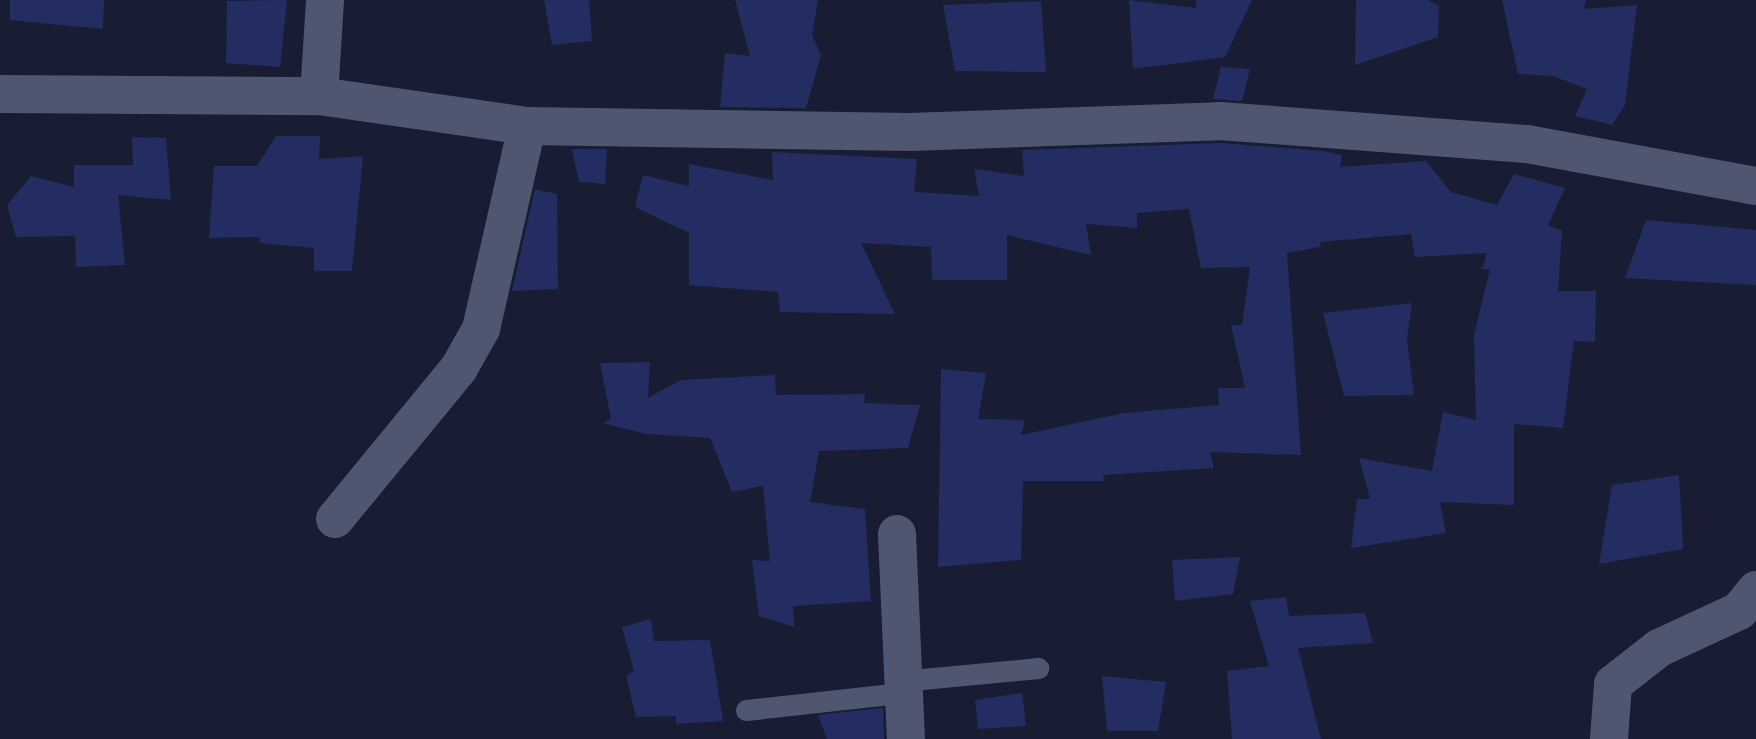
<!DOCTYPE html>
<style>
body{margin:0}
#map{position:relative;width:1756px;height:739px;overflow:hidden;background:#181d34;font-family:Manrope,sans-serif}
div>[style]{position:absolute}
.building>*{inset:0;background:#242d62}
.service>*{height:21px;margin:-10.5px;padding:0 10.5px;transform-origin:10.5px;border-radius:10.5px;background:#4f5670}
.minor>*{height:38px;margin:-19px;padding:0 19px;transform-origin:19px;border-radius:19px;background:#4f5670}
span{translate:-50% -50%;white-space:nowrap;text-align:center;line-height:1.15;-webkit-text-stroke:7px #060812;paint-order:stroke}
</style>
<div id="map">
<div class="building">
<div style="clip-path:polygon(10px 0,104px 0,103px 29px,10px 20px)"></div>
<div style="clip-path:polygon(287px 0,280px 67px,226px 63px,227px 1px)"></div>
<div style="clip-path:polygon(544px 0,589px 0,592px 41px,552px 45px)"></div>
<div style="clip-path:polygon(735px 0,818px 0,812px 35px,821px 55px,806px 108px,720px 107px,725px 53px,750px 56px)"></div>
<div style="clip-path:polygon(1129px 0,1196px 8px,1196px 0,1252px 0,1225px 57px,1133px 69px)"></div>
<div style="clip-path:polygon(1356px 0,1428px 0,1439px 6px,1438px 37px,1355px 65px)"></div>
<div style="clip-path:polygon(1502px 0,1586px 0,1583px 9px,1637px 5px,1625px 105px,1612px 125px,1575px 116px,1587px 89px,1553px 76px,1518px 74px)"></div>
<div style="clip-path:polygon(1041px 1px,1046px 72px,955px 71px,943px 5px)"></div>
<div style="clip-path:polygon(1221px 67px,1250px 69px,1242px 101px,1213px 99px)"></div>
<div style="clip-path:polygon(276px 136px,320px 136px,319px 159px,363px 156px,352px 271px,314px 271px,314px 248px,260px 243px,260px 237px,209px 238px,214px 166px,257px 166px)"></div>
<div style="clip-path:polygon(132px 137px,166px 138px,171px 200px,118px 195px,125px 265px,76px 267px,75px 236px,16px 237px,7px 205px,31px 176px,74px 187px,74px 165px,133px 165px)"></div>
<div style="clip-path:polygon(1220px 143px,1323px 151px,1342px 155px,1340px 167px,1426px 161px,1451px 192px,1497px 205px,1514px 174px,1565px 188px,1548px 225px,1562px 231px,1558px 291px,1596px 291px,1595px 342px,1574px 341px,1563px 428px,1514px 424px,1514px 505px,1440px 502px,1446px 533px,1351px 548px,1357px 499px,1370px 499px,1359px 458px,1432px 471px,1443px 412px,1476px 420px,1474px 335px,1490px 269px,1482px 269px,1487px 253px,1415px 257px,1411px 234px,1320px 242px,1320px 247px,1287px 253px,1301px 455px,1210px 452px,1214px 468px,1103px 475px,1104px 481px,1023px 481px,1021px 560px,938px 567px,941px 369px,986px 373px,978px 419px,1025px 420px,1021px 435px,1124px 413px,1219px 405px,1218px 388px,1245px 388px,1231px 325px,1242px 325px,1250px 267px,1201px 268px,1189px 209px,1137px 213px,1137px 228px,1086px 224px,1091px 255px,1007px 235px,1007px 280px,932px 280px,931px 247px,861px 243px,895px 314px,780px 312px,778px 292px,689px 285px,689px 233px,635px 207px,643px 175px,689px 186px,689px 164px,773px 180px,772px 152px,917px 159px,914px 192px,979px 196px,974px 169px,1024px 176px,1022px 150px)"></div>
<div style="clip-path:polygon(572px 149px,607px 149px,605px 184px,579px 182px)"></div>
<div style="clip-path:polygon(535px 189px,557px 194px,558px 289px,512px 291px)"></div>
<div style="clip-path:polygon(1646px 220px,1756px 230px,1756px 285px,1625px 278px)"></div>
<div style="clip-path:polygon(1412px 303px,1407px 339px,1414px 395px,1344px 396px,1323px 313px)"></div>
<div style="clip-path:polygon(650px 362px,648px 398px,681px 380px,775px 375px,776px 395px,865px 394px,864px 403px,920px 405px,908px 448px,819px 451px,810px 502px,865px 509px,871px 601px,793px 606px,794px 627px,759px 616px,752px 560px,770px 561px,763px 486px,732px 492px,710px 438px,646px 434px,603px 423px,611px 419px,600px 363px)"></div>
<div style="clip-path:polygon(1679px 475px,1683px 549px,1599px 564px,1612px 485px)"></div>
<div style="clip-path:polygon(1240px 557px,1233px 594px,1175px 601px,1172px 560px)"></div>
<div style="clip-path:polygon(1286px 597px,1289px 616px,1365px 613px,1373px 643px,1298px 648px,1321px 739px,1232px 739px,1227px 671px,1269px 666px,1250px 601px)"></div>
<div style="clip-path:polygon(651px 619px,654px 641px,710px 640px,723px 721px,676px 724px,676px 716px,636px 717px,626px 676px,634px 671px,622px 627px)"></div>
<div style="clip-path:polygon(1102px 676px,1166px 682px,1158px 731px,1107px 731px)"></div>
<div style="clip-path:polygon(1022px 693px,1026px 726px,978px 729px,975px 700px)"></div>
<div style="clip-path:polygon(883px 708px,884px 739px,827px 739px,818px 715px)"></div>
</div>
<div class="service">
<div style="left:901px;top:681px;width:138px;rotate:-5.4deg"></div>
<div style="left:746px;top:710px;width:156px;rotate:-6.3deg"></div>
</div>
<div class="minor">
<div style="left:0;top:94px;width:319px;rotate:0.4deg"></div>
<div style="left:319px;top:96px;width:210px;rotate:8.2deg"></div>
<div style="left:527px;top:126px;width:383px;rotate:0.9deg"></div>
<div style="left:910px;top:132px;width:310px;rotate:-2deg"></div>
<div style="left:1220px;top:121px;width:308px;rotate:4.3deg"></div>
<div style="left:1527px;top:144px;width:233px;rotate:10.4deg"></div>
<div style="left:319px;top:96px;width:96px;rotate:-86.4deg"></div>
<div style="left:335px;top:519px;width:195px;rotate:-50.6deg"></div>
<div style="left:459px;top:368px;width:45px;rotate:-60.6deg"></div>
<div style="left:481px;top:329px;width:208px;rotate:-77.2deg"></div>
<div style="left:897px;top:534px;width:205px;rotate:87.5deg"></div>
<div style="left:1609px;top:739px;width:55px;rotate:-85.8deg"></div>
<div style="left:1613px;top:684px;width:58px;rotate:-38deg"></div>
<div style="left:1659px;top:648px;width:88px;rotate:-24.8deg"></div>
<div style="left:1739px;top:611px;width:27px;rotate:-51deg"></div>
</div>
</div>
